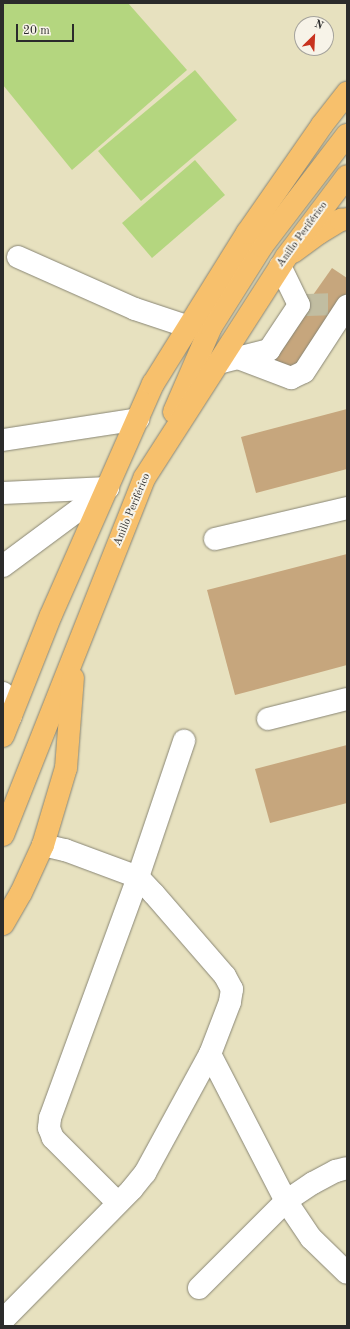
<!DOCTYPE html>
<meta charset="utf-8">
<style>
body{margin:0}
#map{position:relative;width:350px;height:1329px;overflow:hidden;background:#e7e1bf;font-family:"Old Standard TT",serif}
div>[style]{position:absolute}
.green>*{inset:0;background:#b4d67f}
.building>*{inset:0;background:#c6a67d}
.minor-tunnel>*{height:22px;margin-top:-11px;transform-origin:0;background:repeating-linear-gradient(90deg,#c1bda1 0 22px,transparent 0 33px)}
.roads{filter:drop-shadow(0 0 1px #898675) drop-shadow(0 0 1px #898675)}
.minor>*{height:22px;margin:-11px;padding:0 11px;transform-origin:11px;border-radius:11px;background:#fff}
.major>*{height:22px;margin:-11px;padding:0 11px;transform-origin:11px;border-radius:11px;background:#f7c06c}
.highway>*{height:22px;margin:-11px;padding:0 11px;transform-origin:11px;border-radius:11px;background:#f7c06c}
span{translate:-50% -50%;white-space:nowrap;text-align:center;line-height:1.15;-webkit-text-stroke:4px #f7f3e8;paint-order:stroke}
.street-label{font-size:11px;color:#2b2b2b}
.frame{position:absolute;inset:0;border:4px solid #2b2b2b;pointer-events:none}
.north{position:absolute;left:294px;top:16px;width:40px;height:40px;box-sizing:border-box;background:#f7f3e8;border:1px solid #a5a39c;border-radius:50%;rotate:24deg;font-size:11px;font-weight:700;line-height:16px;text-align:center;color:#2b2b2b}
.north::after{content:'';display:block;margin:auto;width:14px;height:18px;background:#c8321e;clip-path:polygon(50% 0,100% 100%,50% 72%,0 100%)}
.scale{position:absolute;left:16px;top:24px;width:58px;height:18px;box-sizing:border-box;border:2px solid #2b2b2b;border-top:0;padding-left:5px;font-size:12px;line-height:14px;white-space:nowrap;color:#2b2b2b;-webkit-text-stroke:3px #f7f3e8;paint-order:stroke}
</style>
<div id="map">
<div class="green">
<div style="clip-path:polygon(3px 3px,128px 3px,187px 70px,72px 170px,3px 85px)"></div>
<div style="clip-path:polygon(195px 70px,237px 120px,141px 201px,98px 151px)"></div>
<div style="clip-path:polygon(195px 160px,225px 195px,152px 258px,122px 223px)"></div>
</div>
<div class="building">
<div style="clip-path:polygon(332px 268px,347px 278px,347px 292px,291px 371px,270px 356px)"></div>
<div style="clip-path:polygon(347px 409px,347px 469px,256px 493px,241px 437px)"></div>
<div style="clip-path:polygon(347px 554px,347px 665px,235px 695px,207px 590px)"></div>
<div style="clip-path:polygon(347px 745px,347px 803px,270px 823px,255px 769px)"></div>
</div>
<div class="minor-tunnel">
<div style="left:306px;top:305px;width:32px;rotate:-2deg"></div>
</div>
<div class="roads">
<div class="minor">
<div style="left:18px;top:257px;width:128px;rotate:24deg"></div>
<div style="left:135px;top:309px;width:57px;rotate:18.4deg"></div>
<div style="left:238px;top:358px;width:57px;rotate:20.7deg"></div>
<div style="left:291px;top:378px;width:14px;rotate:-25deg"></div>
<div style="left:304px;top:372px;width:79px;rotate:-56.9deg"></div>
<div style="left:218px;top:363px;width:53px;rotate:-14.3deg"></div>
<div style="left:269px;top:350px;width:54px;rotate:-56.3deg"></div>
<div style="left:299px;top:305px;width:43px;rotate:-116deg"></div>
<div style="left:3px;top:440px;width:137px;rotate:-8.8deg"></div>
<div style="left:3px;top:493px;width:105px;rotate:-2.7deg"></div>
<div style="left:215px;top:539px;width:136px;rotate:-13.2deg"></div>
<div style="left:3px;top:566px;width:131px;rotate:-36.6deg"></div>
<div style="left:3px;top:693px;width:25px;rotate:72deg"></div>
<div style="left:268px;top:719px;width:81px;rotate:-14.2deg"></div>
<div style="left:43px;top:845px;width:23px;rotate:13deg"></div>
<div style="left:65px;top:850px;width:78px;rotate:20.3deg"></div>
<div style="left:138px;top:877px;width:23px;rotate:47deg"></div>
<div style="left:154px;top:894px;width:108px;rotate:49.1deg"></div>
<div style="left:225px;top:976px;width:15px;rotate:62deg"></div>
<div style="left:232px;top:989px;width:13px;rotate:99deg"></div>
<div style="left:230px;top:1002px;width:56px;rotate:111deg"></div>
<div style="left:210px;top:1054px;width:165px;rotate:62.7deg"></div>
<div style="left:286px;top:1201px;width:45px;rotate:56deg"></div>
<div style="left:311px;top:1238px;width:50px;rotate:44.2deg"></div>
<div style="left:117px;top:1202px;width:91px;rotate:-135deg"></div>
<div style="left:53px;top:1138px;width:11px;rotate:-112deg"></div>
<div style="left:49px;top:1128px;width:10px;rotate:-84deg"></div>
<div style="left:50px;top:1118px;width:257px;rotate:-69.9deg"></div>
<div style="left:138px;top:877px;width:144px;rotate:-71.3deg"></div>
<div style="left:199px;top:1288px;width:123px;rotate:-45deg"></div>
<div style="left:286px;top:1201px;width:32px;rotate:-34deg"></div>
<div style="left:313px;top:1183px;width:26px;rotate:-28deg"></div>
<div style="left:336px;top:1171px;width:11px;rotate:-15deg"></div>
<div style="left:5px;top:1318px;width:181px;rotate:-45.4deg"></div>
<div style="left:132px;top:1189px;width:21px;rotate:-51deg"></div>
<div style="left:145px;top:1173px;width:136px;rotate:-61.4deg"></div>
</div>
<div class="major">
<div style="left:293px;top:252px;width:32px;rotate:-36deg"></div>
<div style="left:319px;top:233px;width:26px;rotate:-31deg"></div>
<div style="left:341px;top:220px;width:6px;rotate:-9deg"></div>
</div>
<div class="highway">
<div style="left:174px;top:412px;width:93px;rotate:-66.5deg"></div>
<div style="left:211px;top:327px;width:96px;rotate:-57.8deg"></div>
<div style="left:262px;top:246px;width:140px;rotate:-52.6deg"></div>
<div style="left:3px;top:736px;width:130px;rotate:-68.4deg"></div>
<div style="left:51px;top:615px;width:253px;rotate:-66.2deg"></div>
<div style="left:153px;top:384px;width:178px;rotate:-58.1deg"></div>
<div style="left:247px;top:233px;width:131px;rotate:-55.2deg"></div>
<div style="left:322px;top:125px;width:41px;rotate:-52deg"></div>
<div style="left:3px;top:835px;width:385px;rotate:-68.4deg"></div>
<div style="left:145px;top:477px;width:261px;rotate:-57.3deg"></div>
<div style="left:286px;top:257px;width:101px;rotate:-53deg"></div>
<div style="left:3px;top:924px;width:36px;rotate:-60deg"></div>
<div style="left:21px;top:893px;width:53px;rotate:-65.4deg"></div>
<div style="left:43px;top:845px;width:80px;rotate:-73.4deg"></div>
<div style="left:66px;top:768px;width:90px;rotate:-85.6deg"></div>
</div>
</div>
<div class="street-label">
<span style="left:303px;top:235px;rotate:-54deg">Anillo Periférico</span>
<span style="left:133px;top:510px;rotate:-67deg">Anillo Periférico</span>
</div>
<div class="frame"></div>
<div class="north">N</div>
<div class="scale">20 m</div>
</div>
